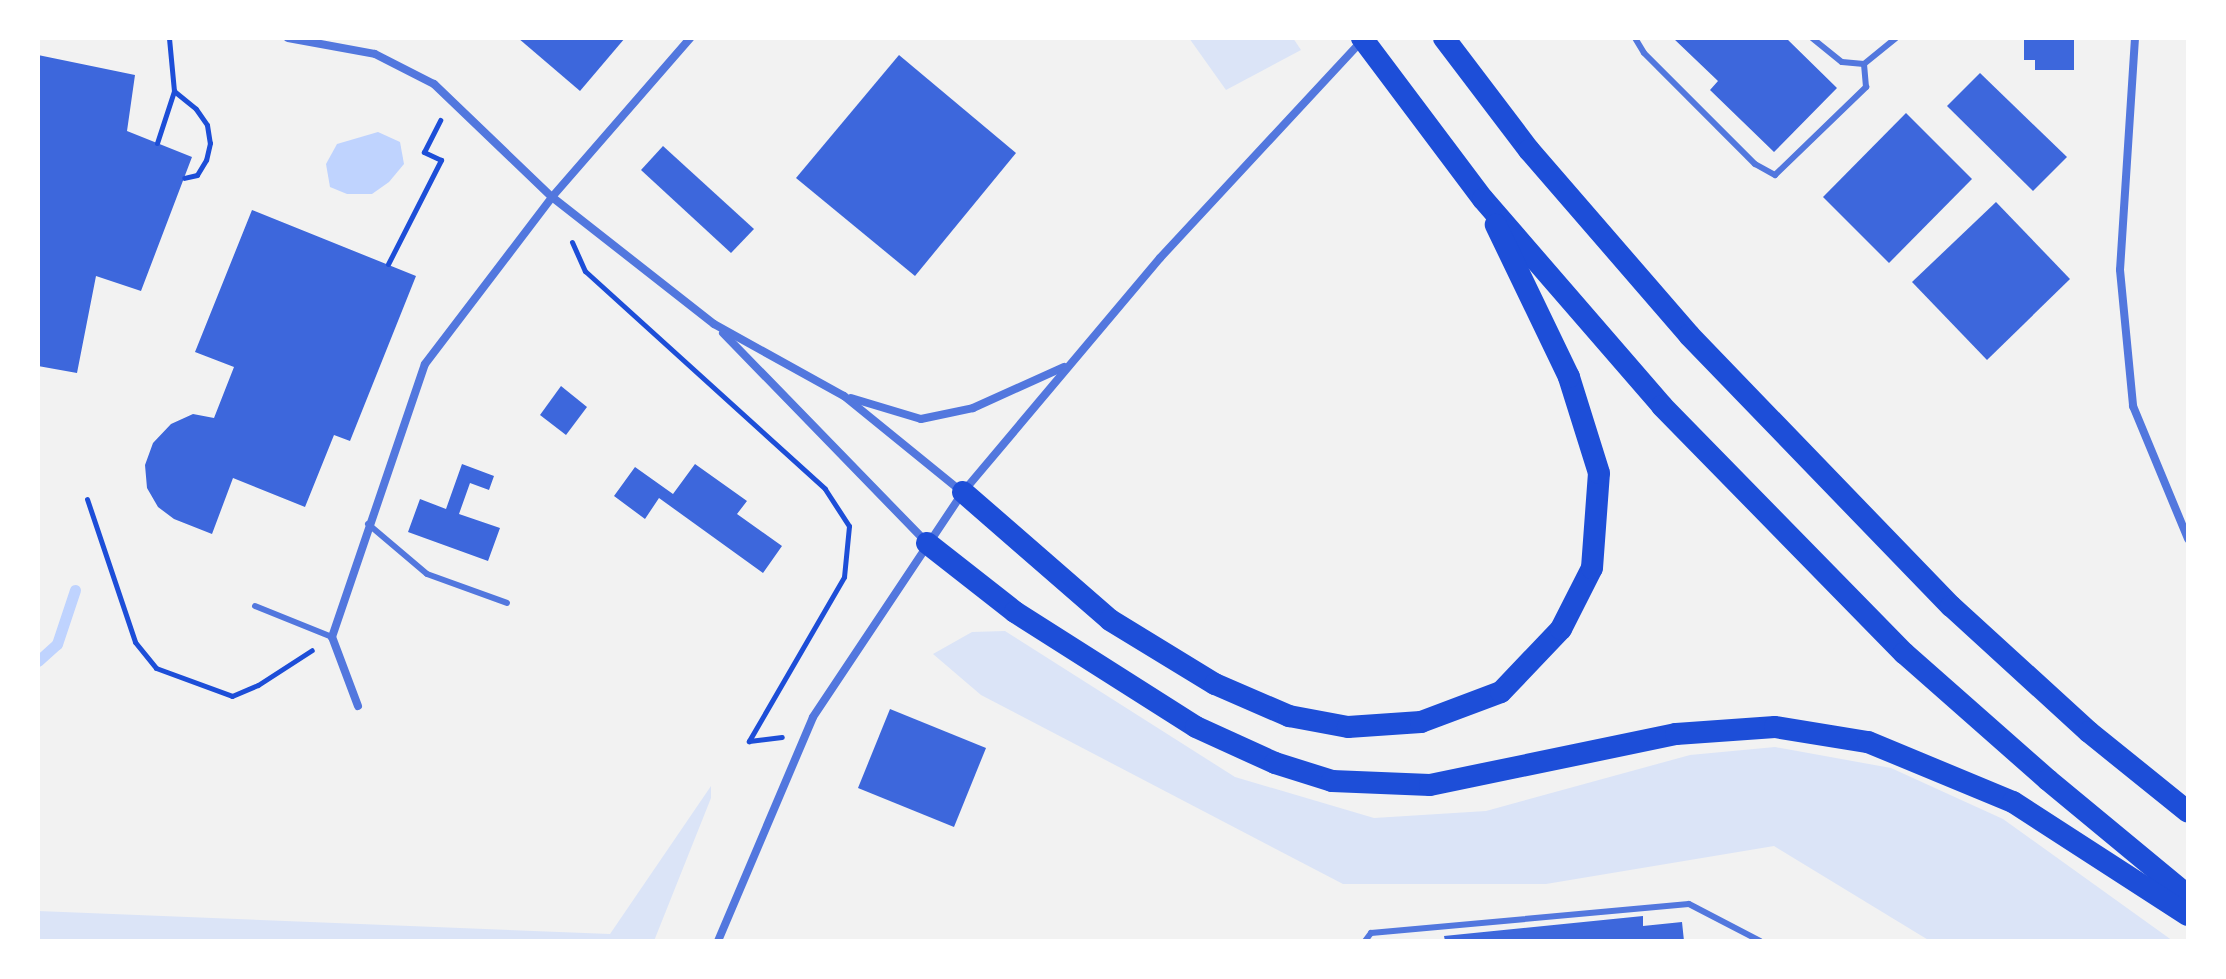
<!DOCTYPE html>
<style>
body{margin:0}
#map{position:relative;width:2226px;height:979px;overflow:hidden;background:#f2f2f2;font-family:"Source Sans 3",sans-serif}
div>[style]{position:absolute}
.green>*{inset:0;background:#dbe4f7}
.water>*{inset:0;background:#bfd3fe}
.stream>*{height:11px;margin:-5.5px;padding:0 5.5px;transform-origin:5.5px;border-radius:5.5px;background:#bfd3fe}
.building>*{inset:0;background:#3d67dc}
.path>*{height:5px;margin:-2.5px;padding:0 2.5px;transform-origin:2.5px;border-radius:2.5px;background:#1d4ed8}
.service>*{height:6px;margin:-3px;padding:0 3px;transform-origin:3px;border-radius:3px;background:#5277de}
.minor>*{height:8px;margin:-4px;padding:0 4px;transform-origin:4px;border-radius:4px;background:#5277de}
.trunk>*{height:22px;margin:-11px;padding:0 11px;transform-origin:11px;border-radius:11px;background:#1d4ed8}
span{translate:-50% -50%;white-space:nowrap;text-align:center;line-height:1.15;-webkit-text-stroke:7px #fff;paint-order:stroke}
.frame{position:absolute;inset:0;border:40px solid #fff;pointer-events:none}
</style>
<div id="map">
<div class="green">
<div style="clip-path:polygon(1189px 38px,1293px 38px,1301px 50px,1226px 90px)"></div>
<div style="clip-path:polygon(1005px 631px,1235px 777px,1374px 818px,1486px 811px,1690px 755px,1775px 747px,1891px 768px,2003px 819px,2173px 941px,1930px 941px,1774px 846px,1546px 884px,1343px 884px,981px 695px,933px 654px,972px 632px)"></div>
<div style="clip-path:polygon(711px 786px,711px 798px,654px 941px,38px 941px,38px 911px,610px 934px)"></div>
</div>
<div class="water">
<div style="clip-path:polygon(378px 132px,400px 142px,404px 164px,389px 182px,372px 194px,347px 194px,330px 187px,326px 164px,337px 144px)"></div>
</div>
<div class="stream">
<div style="left:38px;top:661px;width:25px;rotate:-42deg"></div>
<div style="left:57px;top:644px;width:57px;rotate:-71.6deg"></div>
</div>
<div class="building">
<div style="clip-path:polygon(518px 38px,625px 38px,580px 91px)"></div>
<div style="clip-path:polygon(1673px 38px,1786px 38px,1837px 88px,1774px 152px,1710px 90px,1718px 81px)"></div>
<div style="clip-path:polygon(2024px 38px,2074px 38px,2074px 70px,2035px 70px,2035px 60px,2024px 60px)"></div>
<div style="clip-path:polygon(38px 55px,135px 75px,127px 131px,192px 157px,141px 291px,96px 276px,77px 373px,38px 366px)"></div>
<div style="clip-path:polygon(899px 55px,1016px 153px,915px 276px,796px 178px)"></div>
<div style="clip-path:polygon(1980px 73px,2067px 157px,2033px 191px,1947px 106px)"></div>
<div style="clip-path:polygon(1906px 113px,1972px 179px,1889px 263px,1823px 197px)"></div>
<div style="clip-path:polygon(663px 146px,754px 229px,731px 253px,641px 170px)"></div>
<div style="clip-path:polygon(1996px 202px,2070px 279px,1987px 360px,1912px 282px)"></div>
<div style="clip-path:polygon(252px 210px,416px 276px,350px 441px,334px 435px,305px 507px,233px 478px,212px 534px,174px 519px,158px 507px,147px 488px,145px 465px,153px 443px,171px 424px,193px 414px,214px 418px,234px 367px,195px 352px)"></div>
<div style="clip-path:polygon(561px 386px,587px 407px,566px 435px,540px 415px)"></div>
<div style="clip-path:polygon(462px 464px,494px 476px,489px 490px,470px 483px,459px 514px,500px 528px,488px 561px,408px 532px,420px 499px,446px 509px)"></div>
<div style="clip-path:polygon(695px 464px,747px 501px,737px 514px,782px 546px,763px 573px,659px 498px,645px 519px,614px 496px,635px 467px,673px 494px)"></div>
<div style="clip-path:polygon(890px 709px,986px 748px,954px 827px,858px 788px)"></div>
<div style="clip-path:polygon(1643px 916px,1643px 926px,1682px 922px,1684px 941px,1445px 941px,1444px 936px)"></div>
</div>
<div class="path">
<div style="left:174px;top:91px;width:28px;rotate:39deg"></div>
<div style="left:196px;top:109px;width:19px;rotate:55deg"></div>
<div style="left:207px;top:125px;width:18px;rotate:81deg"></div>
<div style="left:210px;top:143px;width:17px;rotate:103deg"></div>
<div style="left:206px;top:160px;width:17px;rotate:121deg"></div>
<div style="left:197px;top:175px;width:13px;rotate:167deg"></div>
<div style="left:157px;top:143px;width:55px;rotate:-71.9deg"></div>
<div style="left:174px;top:91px;width:53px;rotate:-95.4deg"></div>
<div style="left:572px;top:242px;width:32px;rotate:66deg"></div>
<div style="left:585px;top:271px;width:324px;rotate:42.2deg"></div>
<div style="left:825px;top:489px;width:44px;rotate:57deg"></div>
<div style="left:849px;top:526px;width:51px;rotate:95.6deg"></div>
<div style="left:844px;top:577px;width:190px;rotate:120.1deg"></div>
<div style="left:749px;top:741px;width:33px;rotate:-7deg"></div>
<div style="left:388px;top:264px;width:117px;rotate:-63deg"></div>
<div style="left:441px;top:160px;width:19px;rotate:-155deg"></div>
<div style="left:424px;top:152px;width:36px;rotate:-63deg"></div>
<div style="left:87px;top:499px;width:151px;rotate:71.4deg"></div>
<div style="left:135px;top:642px;width:33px;rotate:51deg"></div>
<div style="left:156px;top:668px;width:81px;rotate:20.2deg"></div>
<div style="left:232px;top:696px;width:28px;rotate:-23deg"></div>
<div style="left:258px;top:685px;width:64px;rotate:-32.9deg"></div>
</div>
<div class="service">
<div style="left:1635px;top:38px;width:17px;rotate:59deg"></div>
<div style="left:1644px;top:53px;width:157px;rotate:45deg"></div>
<div style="left:1755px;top:164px;width:23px;rotate:29deg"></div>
<div style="left:1775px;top:175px;width:127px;rotate:-44deg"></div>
<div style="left:1866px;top:87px;width:23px;rotate:-95deg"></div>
<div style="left:1812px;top:38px;width:38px;rotate:39deg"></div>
<div style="left:1842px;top:62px;width:22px;rotate:5deg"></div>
<div style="left:1864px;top:64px;width:41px;rotate:-39.1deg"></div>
<div style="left:368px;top:524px;width:77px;rotate:40.3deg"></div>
<div style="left:427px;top:574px;width:85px;rotate:19.9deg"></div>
<div style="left:255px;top:606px;width:83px;rotate:21.9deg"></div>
<div style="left:1365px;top:941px;width:10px;rotate:-53deg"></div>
<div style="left:1371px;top:933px;width:319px;rotate:-5.2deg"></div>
<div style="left:1689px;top:904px;width:80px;rotate:27.5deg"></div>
</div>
<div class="minor">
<div style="left:288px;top:38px;width:88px;rotate:10.4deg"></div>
<div style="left:375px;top:54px;width:66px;rotate:27deg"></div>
<div style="left:434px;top:84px;width:163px;rotate:43.8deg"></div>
<div style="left:552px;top:197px;width:206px;rotate:38.1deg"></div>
<div style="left:714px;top:324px;width:149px;rotate:29deg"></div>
<div style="left:844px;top:396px;width:151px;rotate:39.1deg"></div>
<div style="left:2135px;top:38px;width:232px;rotate:93.7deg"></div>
<div style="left:2120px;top:270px;width:137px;rotate:84.5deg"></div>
<div style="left:2133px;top:406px;width:144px;rotate:67.5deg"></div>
<div style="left:723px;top:333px;width:290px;rotate:45.8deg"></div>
<div style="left:851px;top:398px;width:73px;rotate:16.7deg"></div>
<div style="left:921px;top:419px;width:53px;rotate:-11.9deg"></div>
<div style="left:973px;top:408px;width:100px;rotate:-24.3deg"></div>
<div style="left:358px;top:706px;width:74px;rotate:-110.6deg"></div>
<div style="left:332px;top:637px;width:288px;rotate:-71.2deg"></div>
<div style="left:425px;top:364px;width:210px;rotate:-52.7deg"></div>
<div style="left:552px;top:197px;width:211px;rotate:-49deg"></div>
<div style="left:718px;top:941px;width:243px;rotate:-67deg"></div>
<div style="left:813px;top:717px;width:270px;rotate:-56.3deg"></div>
<div style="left:963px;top:492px;width:306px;rotate:-49.9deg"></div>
<div style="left:1160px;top:258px;width:295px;rotate:-47.1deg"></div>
</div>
<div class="trunk">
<div style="left:1362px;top:38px;width:201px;rotate:53.1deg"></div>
<div style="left:1483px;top:199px;width:274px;rotate:49.1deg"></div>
<div style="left:1662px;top:406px;width:346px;rotate:45.6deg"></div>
<div style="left:1904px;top:653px;width:192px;rotate:41.4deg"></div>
<div style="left:2048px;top:780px;width:182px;rotate:39.6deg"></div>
<div style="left:1444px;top:38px;width:141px;rotate:52.8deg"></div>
<div style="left:1529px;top:150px;width:245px;rotate:49.1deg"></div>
<div style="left:1689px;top:335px;width:377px;rotate:46deg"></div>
<div style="left:1951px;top:606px;width:187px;rotate:42.4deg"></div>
<div style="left:2089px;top:732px;width:127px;rotate:38.9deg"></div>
<div style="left:963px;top:492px;width:195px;rotate:41deg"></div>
<div style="left:1110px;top:620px;width:123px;rotate:31.4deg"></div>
<div style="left:1215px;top:684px;width:81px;rotate:23.4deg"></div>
<div style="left:1289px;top:716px;width:60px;rotate:10.6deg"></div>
<div style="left:1348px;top:727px;width:73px;rotate:-3.9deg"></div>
<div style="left:1421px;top:722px;width:85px;rotate:-20.6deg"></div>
<div style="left:1501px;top:692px;width:87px;rotate:-46.4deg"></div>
<div style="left:1561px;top:629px;width:68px;rotate:-63.1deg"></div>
<div style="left:1592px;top:568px;width:95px;rotate:-85.8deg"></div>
<div style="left:1599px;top:473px;width:101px;rotate:-107.4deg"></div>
<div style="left:1569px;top:377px;width:169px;rotate:-115.7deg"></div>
<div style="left:927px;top:543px;width:112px;rotate:38.1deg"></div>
<div style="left:1015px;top:612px;width:214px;rotate:32.4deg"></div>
<div style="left:1196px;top:727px;width:87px;rotate:24.5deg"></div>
<div style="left:1275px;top:763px;width:60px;rotate:17.5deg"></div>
<div style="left:1332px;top:781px;width:98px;rotate:2.3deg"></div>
<div style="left:1430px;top:785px;width:251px;rotate:-11.7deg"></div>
<div style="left:1676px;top:734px;width:99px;rotate:-4deg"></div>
<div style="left:1775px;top:727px;width:94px;rotate:9.2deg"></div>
<div style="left:1868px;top:742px;width:157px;rotate:22.5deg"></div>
<div style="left:2013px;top:802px;width:208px;rotate:32.9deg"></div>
</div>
<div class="frame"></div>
</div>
